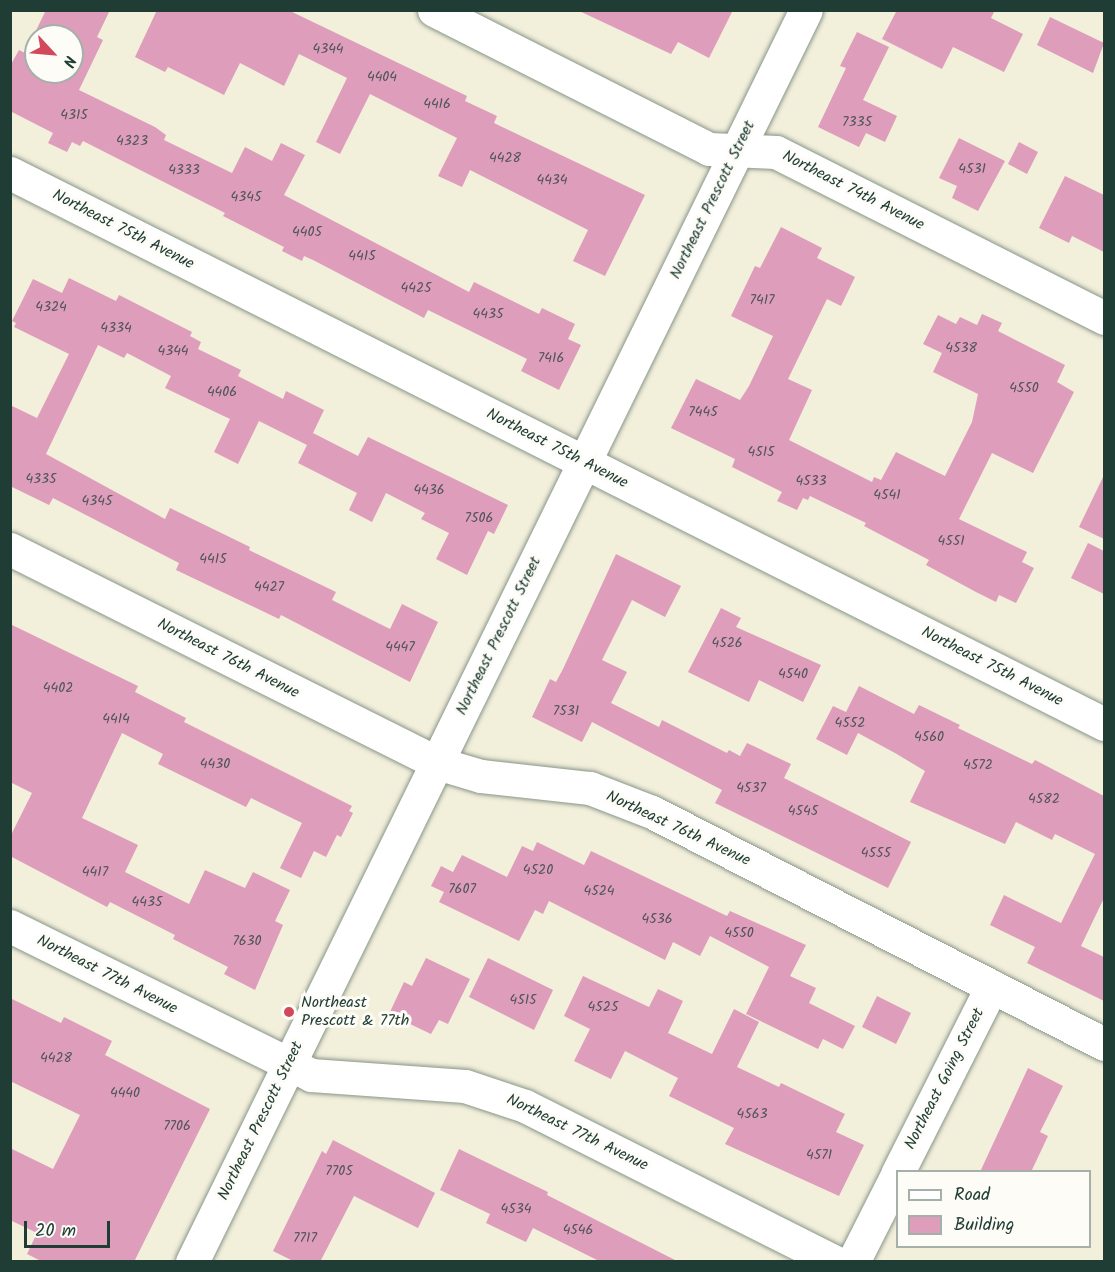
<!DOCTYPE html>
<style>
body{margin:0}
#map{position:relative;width:1115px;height:1272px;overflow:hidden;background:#f2efdb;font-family:Kalam,sans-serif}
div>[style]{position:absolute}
.building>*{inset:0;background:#de9ebb}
.roads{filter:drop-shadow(0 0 2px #889688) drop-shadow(0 0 2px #889688)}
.minor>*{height:33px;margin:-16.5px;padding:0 16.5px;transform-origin:16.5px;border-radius:16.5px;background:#fff}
.dots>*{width:16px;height:16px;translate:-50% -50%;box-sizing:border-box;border:3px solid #fdfcf7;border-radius:50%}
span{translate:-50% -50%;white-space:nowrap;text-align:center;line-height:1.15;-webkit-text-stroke:6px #fdfcf7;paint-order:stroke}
.number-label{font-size:14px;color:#4f5556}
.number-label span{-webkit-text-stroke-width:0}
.street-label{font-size:16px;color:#1f3d34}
.poi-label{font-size:16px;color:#1f3d34}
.left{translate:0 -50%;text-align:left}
.frame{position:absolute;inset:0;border:12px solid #1f3d34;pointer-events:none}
.legend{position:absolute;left:896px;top:1170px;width:195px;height:78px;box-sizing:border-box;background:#fdfcf7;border:2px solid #a4b0a9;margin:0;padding:8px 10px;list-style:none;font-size:18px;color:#1f3d34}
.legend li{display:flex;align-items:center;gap:12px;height:30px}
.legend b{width:30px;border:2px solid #a4b0a9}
.north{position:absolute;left:24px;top:24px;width:60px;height:60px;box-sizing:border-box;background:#fdfcf7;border:2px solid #a4b0a9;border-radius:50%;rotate:116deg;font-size:16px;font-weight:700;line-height:24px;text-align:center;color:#1f3d34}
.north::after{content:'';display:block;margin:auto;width:21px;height:27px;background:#d1495b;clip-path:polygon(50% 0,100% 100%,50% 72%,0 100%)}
.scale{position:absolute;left:24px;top:1221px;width:86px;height:27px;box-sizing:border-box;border:3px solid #1f3d34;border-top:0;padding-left:8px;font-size:18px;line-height:21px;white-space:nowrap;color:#1f3d34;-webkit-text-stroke:4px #fdfcf7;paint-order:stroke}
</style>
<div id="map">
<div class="building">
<div style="clip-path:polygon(evenodd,46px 10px,110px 10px,97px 37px,103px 40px,79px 90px,155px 127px,166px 135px,164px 140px,232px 173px,245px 147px,272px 161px,281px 143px,305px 155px,284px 195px,469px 292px,474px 282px,539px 314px,542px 308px,575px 324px,568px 339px,581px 345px,559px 390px,521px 371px,527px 359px,428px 310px,424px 318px,315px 261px,304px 256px,302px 261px,282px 251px,284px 247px,223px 216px,225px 213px,83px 141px,80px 146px,72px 142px,67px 152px,48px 143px,53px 133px,10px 111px,10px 66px,19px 50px,25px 53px,46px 10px,36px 36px,72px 36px,72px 72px,36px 72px,36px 36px)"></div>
<div style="clip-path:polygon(157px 10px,288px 10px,467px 96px,465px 101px,497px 116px,494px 123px,645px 195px,605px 276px,573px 261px,588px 230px,470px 170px,462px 187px,438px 176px,457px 138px,370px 94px,340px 154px,316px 142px,347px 78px,299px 54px,284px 86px,240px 63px,224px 95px,168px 67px,165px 72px,135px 57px)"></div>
<div style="clip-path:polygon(577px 10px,733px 10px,709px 58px,678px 42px,671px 54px)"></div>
<div style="clip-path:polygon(897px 10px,995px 10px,991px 18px,1023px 34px,1004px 72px,953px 47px,942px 69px,882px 39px)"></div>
<div style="clip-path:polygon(1050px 17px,1104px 43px,1093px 73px,1037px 45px)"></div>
<div style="clip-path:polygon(857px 32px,889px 47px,863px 100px,897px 116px,885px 142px,866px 133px,859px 147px,818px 127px,846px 68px,840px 66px)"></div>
<div style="clip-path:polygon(959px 138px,1005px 161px,978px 211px,952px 198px,957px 186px,939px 178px)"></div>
<div style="clip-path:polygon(1019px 142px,1038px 152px,1027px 174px,1008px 164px)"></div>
<div style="clip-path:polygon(1065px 176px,1104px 195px,1104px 252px,1072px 236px,1069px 243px,1039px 228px)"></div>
<div style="clip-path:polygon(781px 227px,822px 248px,817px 258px,855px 277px,841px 306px,827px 299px,788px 379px,812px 390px,789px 440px,872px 482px,874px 477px,881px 480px,896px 452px,945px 476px,972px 422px,978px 394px,933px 372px,942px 353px,923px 344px,938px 315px,956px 324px,960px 317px,977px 325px,982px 314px,1002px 323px,998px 331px,1065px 365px,1057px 382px,1074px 392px,1033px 473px,992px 453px,959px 519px,1027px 552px,1022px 562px,1034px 568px,1016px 603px,999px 595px,996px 602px,976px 592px,926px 565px,929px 560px,864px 526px,866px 523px,810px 496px,808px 500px,803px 498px,797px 510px,777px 501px,782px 492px,732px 467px,735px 459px,671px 428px,696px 379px,740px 400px,749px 386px,773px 336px,731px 316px,755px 266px,760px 268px)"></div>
<div style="clip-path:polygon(69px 278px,116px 301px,119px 295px,192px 332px,190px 336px,201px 342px,198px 349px,241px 370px,238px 376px,283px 399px,286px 391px,324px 410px,313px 433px,358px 456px,368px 437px,508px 505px,494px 534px,488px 531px,467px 575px,436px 559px,449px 533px,421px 519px,425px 513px,386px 493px,372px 522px,349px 510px,357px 493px,298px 463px,307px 445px,259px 421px,238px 464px,214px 452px,230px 419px,165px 388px,171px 376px,127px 353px,124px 358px,98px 345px,46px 454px,165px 519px,170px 508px,250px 547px,249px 550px,336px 592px,332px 600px,390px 629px,402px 604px,438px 622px,410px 682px,281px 615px,279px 619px,176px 570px,179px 563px,53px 498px,49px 505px,10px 486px,10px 405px,37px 418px,69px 354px,14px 327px,16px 323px,12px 321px,33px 279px,62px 293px)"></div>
<div style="clip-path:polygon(1104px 475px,1104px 539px,1079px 527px)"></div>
<div style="clip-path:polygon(1088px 543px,1104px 551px,1104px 594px,1071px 578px)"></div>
<div style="clip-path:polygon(616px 554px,681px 586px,665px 617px,632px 600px,602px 660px,627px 672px,611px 703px,659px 727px,662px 720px,727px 753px,729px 750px,740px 756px,747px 743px,791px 764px,784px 778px,911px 842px,888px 888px,715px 803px,722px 790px,592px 722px,582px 742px,532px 717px,550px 679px,556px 682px,563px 669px)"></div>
<div style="clip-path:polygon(721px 608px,741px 618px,736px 627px,821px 665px,803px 702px,759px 680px,749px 702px,688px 672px)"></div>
<div style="clip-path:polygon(10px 624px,138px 686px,135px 692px,186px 718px,184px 722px,352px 806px,349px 811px,353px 813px,341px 837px,337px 835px,326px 857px,314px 851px,301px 878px,280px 868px,302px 823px,251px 798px,246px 807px,158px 764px,163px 754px,122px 733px,82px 818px,138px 845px,125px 872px,189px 904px,205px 870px,245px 888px,253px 872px,290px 890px,275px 921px,283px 925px,255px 990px,224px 974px,228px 967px,173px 939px,175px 935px,110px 902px,107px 907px,10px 856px,10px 837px,32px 793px,10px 782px)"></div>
<div style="clip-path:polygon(859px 686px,914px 714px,919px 705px,960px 725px,958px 728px,1032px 764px,1035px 760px,1104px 796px,1104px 898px,1081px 946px,1104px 957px,1104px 1001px,1027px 963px,1035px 947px,990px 925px,1004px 895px,1061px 923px,1095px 854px,1055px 834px,1052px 840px,1016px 822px,1005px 844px,910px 802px,925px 771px,895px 753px,858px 733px,847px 755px,816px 739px,833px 706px,846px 712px)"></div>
<div style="clip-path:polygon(537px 842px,584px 865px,591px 851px,727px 916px,730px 911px,806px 945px,790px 976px,816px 988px,809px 1003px,855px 1026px,843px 1049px,823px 1039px,818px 1049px,746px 1014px,769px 967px,710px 936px,700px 956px,673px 942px,665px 960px,549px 901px,543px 914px,535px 910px,519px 941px,439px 902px,444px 892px,431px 886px,441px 866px,453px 872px,462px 855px,507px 877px,522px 846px,533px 851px)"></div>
<div style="clip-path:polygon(426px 958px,470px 979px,448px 1024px,439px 1020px,431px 1034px,389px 1014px,404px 982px,412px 986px)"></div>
<div style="clip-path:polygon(488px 958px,553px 990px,534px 1030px,469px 997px)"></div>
<div style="clip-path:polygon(583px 976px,649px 1007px,658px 989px,683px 1001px,668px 1033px,712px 1054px,734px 1009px,759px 1022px,737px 1067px,779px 1087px,781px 1083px,845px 1114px,836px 1132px,864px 1145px,839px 1196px,725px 1144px,734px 1128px,669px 1096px,678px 1078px,625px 1051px,611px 1079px,574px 1061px,590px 1029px,564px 1016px)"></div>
<div style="clip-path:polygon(877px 996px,911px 1013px,896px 1044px,862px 1027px)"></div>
<div style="clip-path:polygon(10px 998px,61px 1023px,64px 1017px,112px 1041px,105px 1055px,210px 1109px,134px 1262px,43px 1262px,27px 1254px,37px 1233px,10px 1220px,10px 1148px,53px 1169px,80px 1115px,10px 1081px)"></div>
<div style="clip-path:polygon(1028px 1068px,1063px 1086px,1040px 1132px,1048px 1136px,1031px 1172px,980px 1172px)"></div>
<div style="clip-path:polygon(333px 1140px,435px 1193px,418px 1228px,354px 1196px,320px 1262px,295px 1262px,273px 1251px,322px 1151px,326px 1154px)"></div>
<div style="clip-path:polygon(459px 1149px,548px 1192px,547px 1195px,679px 1262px,601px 1262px,533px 1228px,526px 1242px,486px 1223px,490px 1214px,440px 1190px)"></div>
</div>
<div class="roads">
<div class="minor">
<div style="left:434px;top:10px;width:308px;rotate:26.8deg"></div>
<div style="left:709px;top:149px;width:67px;rotate:2.6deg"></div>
<div style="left:776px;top:152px;width:368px;rotate:26.8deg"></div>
<div style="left:10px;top:173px;width:1225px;rotate:26.73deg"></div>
<div style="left:10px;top:549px;width:478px;rotate:26.6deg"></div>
<div style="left:437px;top:763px;width:46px;rotate:16.5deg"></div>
<div style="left:481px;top:776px;width:110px;rotate:6.3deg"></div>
<div style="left:590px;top:788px;width:66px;rotate:21.2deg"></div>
<div style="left:652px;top:812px;width:508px;rotate:27.17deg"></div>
<div style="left:10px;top:926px;width:336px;rotate:26.3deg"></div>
<div style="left:311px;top:1075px;width:154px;rotate:4.1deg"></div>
<div style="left:465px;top:1086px;width:63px;rotate:18.4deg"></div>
<div style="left:525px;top:1106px;width:347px;rotate:26.7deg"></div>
<div style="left:898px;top:1172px;width:208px;rotate:-63.2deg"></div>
<div style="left:192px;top:1262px;width:1394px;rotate:-63.88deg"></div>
<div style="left:853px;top:1262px;width:100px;rotate:-63.2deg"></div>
</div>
</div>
<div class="dots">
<div style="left:289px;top:1012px;background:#d1495b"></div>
</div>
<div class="number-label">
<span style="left:328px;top:49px">4344</span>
<span style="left:382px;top:77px">4404</span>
<span style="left:437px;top:104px">4416</span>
<span style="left:74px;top:115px">4315</span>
<span style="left:857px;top:122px">7335</span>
<span style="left:132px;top:141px">4323</span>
<span style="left:505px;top:158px">4428</span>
<span style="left:972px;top:169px">4531</span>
<span style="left:184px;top:170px">4333</span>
<span style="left:552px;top:180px">4434</span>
<span style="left:246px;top:197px">4345</span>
<span style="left:307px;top:232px">4405</span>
<span style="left:362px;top:256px">4415</span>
<span style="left:416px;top:288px">4425</span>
<span style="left:762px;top:300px">7417</span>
<span style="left:51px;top:307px">4324</span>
<span style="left:488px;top:314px">4435</span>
<span style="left:116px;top:328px">4334</span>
<span style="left:961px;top:348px">4538</span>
<span style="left:173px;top:351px">4344</span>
<span style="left:551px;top:358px">7416</span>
<span style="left:1024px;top:388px">4550</span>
<span style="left:222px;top:392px">4406</span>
<span style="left:703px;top:412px">7445</span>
<span style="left:761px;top:452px">4515</span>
<span style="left:41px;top:479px">4335</span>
<span style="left:811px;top:481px">4533</span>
<span style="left:429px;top:490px">4436</span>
<span style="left:887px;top:495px">4541</span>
<span style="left:97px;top:501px">4345</span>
<span style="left:479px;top:518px">7506</span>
<span style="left:951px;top:541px">4551</span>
<span style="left:213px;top:559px">4415</span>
<span style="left:269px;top:587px">4427</span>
<span style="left:727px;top:643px">4526</span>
<span style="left:400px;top:647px">4447</span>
<span style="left:793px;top:674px">4540</span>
<span style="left:58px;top:688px">4402</span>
<span style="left:566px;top:711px">7531</span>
<span style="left:116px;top:719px">4414</span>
<span style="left:850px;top:723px">4552</span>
<span style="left:929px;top:737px">4560</span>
<span style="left:215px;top:764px">4430</span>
<span style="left:978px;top:765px">4572</span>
<span style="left:751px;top:788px">4537</span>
<span style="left:1044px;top:799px">4582</span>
<span style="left:803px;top:811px">4545</span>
<span style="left:876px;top:853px">4555</span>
<span style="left:538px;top:870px">4520</span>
<span style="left:95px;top:872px">4417</span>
<span style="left:462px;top:889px">7607</span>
<span style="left:599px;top:891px">4524</span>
<span style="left:147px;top:902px">4435</span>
<span style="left:657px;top:919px">4536</span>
<span style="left:739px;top:933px">4550</span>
<span style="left:247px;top:941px">7630</span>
<span style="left:523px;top:1000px">4515</span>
<span style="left:603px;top:1007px">4525</span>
<span style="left:56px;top:1058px">4428</span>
<span style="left:125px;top:1093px">4440</span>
<span style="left:752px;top:1114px">4563</span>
<span style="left:177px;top:1126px">7706</span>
<span style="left:819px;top:1155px">4571</span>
<span style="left:339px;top:1171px">7705</span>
<span style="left:516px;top:1209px">4534</span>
<span style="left:578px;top:1230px">4546</span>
<span style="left:305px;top:1238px">7717</span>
</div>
<div class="street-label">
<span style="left:853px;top:191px;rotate:27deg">Northeast 74th Avenue</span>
<span style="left:713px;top:200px;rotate:-64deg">Northeast Prescott Street</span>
<span style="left:123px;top:230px;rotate:27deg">Northeast 75th Avenue</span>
<span style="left:557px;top:449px;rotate:27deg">Northeast 75th Avenue</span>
<span style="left:499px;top:636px;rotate:-64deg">Northeast Prescott Street</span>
<span style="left:228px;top:659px;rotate:27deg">Northeast 76th Avenue</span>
<span style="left:992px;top:667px;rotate:27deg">Northeast 75th Avenue</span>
<span style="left:678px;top:829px;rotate:25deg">Northeast 76th Avenue</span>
<span style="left:107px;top:975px;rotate:27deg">Northeast 77th Avenue</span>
<span style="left:945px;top:1079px;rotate:-63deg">Northeast Going Street</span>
<span style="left:261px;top:1121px;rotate:-64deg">Northeast Prescott Street</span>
<span style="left:577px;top:1133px;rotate:26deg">Northeast 77th Avenue</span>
</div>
<div class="poi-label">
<span class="left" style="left:301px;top:1012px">Northeast<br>Prescott &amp; 77th</span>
</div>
<div class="frame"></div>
<ul class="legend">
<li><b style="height:8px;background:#fff"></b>Road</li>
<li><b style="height:16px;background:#de9ebb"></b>Building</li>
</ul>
<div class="north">N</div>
<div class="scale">20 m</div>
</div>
